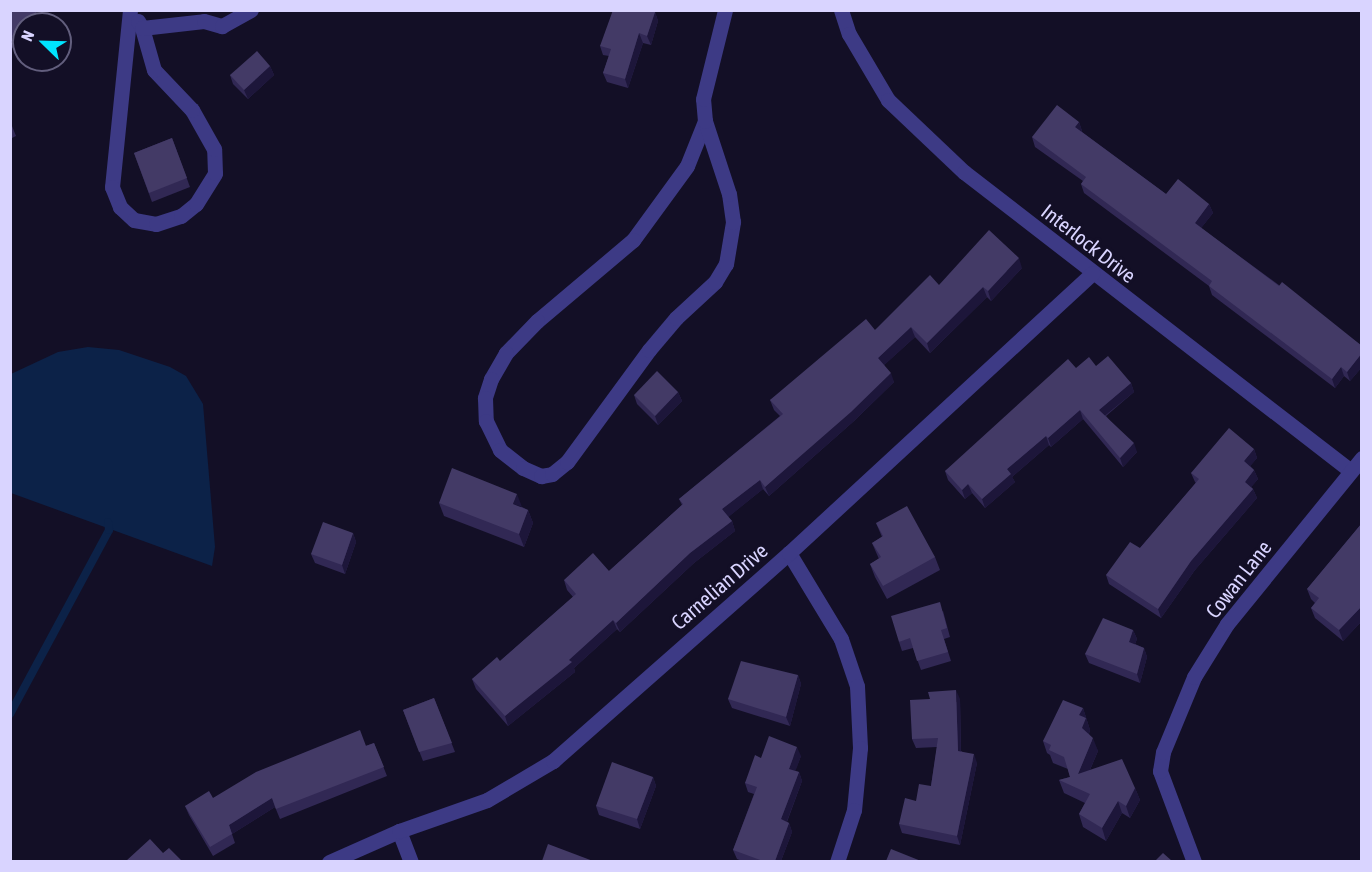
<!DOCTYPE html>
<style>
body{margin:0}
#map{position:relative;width:1372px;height:872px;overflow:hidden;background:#130f26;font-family:"Asap Condensed",sans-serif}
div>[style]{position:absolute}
.water>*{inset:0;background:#0c2248}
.stream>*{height:8px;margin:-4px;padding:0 4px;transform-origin:4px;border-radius:4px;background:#0c2248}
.minor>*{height:15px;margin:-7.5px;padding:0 7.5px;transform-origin:7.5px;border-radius:7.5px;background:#3d3a85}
.wall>*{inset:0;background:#312854}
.shaded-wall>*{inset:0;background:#1d163a}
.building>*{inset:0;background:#433a66}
span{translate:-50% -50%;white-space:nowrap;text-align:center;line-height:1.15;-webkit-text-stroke:6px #130f26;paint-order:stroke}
.street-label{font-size:21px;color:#d9d4ff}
.frame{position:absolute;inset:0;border:12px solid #d9d4ff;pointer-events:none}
.north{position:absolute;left:12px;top:12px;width:60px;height:60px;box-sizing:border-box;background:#130f26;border:2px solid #625e7d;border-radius:50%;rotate:293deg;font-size:16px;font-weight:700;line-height:24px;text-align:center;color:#d9d4ff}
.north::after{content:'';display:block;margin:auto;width:21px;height:27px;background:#00e5ff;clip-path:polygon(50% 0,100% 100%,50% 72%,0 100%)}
</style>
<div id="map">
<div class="water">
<div style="clip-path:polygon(88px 347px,119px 350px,170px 367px,186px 376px,203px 404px,215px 547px,212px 566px,11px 493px,11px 374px,58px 352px)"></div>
</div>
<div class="stream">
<div style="left:10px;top:714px;width:209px;rotate:-61.7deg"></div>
<div style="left:109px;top:530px;width:8px;rotate:-97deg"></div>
</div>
<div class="minor">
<div style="left:130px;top:10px;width:178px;rotate:95.8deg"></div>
<div style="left:112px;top:187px;width:22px;rotate:68deg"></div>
<div style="left:120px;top:207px;width:19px;rotate:43deg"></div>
<div style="left:134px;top:220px;width:22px;rotate:10deg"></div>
<div style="left:156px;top:224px;width:26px;rotate:-18deg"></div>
<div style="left:181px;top:216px;width:19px;rotate:-39deg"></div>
<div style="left:196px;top:204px;width:36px;rotate:-58deg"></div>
<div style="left:215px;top:173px;width:24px;rotate:-92deg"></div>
<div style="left:214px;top:149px;width:45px;rotate:-119.4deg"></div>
<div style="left:192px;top:110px;width:55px;rotate:-133.5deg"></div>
<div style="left:154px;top:70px;width:44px;rotate:-105.9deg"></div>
<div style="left:841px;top:10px;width:25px;rotate:72deg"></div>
<div style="left:849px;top:34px;width:77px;rotate:59.4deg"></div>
<div style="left:888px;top:100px;width:105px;rotate:43.5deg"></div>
<div style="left:964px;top:172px;width:489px;rotate:37.7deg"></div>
<div style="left:138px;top:21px;width:8px;rotate:60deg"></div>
<div style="left:142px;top:28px;width:62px;rotate:-6.4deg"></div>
<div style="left:204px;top:21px;width:19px;rotate:16deg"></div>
<div style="left:222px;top:26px;width:33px;rotate:-29deg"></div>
<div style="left:705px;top:121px;width:48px;rotate:111.8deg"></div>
<div style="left:687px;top:166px;width:92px;rotate:126.1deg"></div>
<div style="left:633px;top:240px;width:126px;rotate:139.8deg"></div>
<div style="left:537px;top:321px;width:45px;rotate:134.1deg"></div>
<div style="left:506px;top:353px;width:30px;rotate:120deg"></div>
<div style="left:491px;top:379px;width:20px;rotate:108deg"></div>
<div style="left:485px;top:398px;width:23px;rotate:88deg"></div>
<div style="left:486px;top:421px;width:32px;rotate:64deg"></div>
<div style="left:500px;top:450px;width:29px;rotate:38deg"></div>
<div style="left:523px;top:468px;width:20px;rotate:24deg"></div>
<div style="left:541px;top:476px;width:11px;rotate:-10deg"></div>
<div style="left:552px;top:474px;width:19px;rotate:-39deg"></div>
<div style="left:567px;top:462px;width:139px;rotate:-53.8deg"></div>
<div style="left:649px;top:350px;width:42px;rotate:-49.8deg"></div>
<div style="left:676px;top:318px;width:53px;rotate:-42.7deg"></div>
<div style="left:715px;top:282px;width:21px;rotate:-59deg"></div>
<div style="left:726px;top:264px;width:43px;rotate:-80.5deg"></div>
<div style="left:733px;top:222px;width:28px;rotate:-98deg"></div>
<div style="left:729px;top:194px;width:77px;rotate:-108.2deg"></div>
<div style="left:705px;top:121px;width:22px;rotate:-95deg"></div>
<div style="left:703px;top:99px;width:92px;rotate:-76.1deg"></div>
<div style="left:789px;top:553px;width:100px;rotate:58.8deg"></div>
<div style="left:841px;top:639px;width:50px;rotate:71.2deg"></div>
<div style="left:857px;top:686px;width:62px;rotate:87.2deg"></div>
<div style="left:860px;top:748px;width:62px;rotate:95.5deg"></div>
<div style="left:854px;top:810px;width:55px;rotate:108.1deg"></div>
<div style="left:399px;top:831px;width:33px;rotate:69deg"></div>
<div style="left:329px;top:862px;width:77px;rotate:-23.9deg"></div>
<div style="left:399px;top:831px;width:93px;rotate:-19.4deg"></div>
<div style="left:487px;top:800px;width:77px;rotate:-30.6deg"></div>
<div style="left:553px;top:761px;width:315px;rotate:-41.4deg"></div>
<div style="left:789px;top:553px;width:413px;rotate:-42.7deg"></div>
<div style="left:1194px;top:862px;width:97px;rotate:-110.5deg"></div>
<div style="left:1160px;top:771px;width:19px;rotate:-81deg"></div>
<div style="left:1163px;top:752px;width:81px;rotate:-67.5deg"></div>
<div style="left:1194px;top:677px;width:62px;rotate:-58.1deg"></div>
<div style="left:1227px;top:624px;width:214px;rotate:-50.9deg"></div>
</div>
<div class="wall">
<div style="clip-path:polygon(10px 10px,35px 10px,42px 24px,24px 24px,24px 42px,10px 49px)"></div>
<div style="clip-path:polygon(653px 11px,655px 12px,658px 21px,651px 45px,643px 43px,628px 88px,607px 82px,603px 73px,609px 56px,603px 55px,600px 46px)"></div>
<div style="clip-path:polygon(270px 66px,274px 75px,248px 99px,233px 84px,230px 75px)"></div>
<div style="clip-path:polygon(10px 121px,16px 136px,10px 139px)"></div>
<div style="clip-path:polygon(1079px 122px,1082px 131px,1082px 132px,1166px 194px,1209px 204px,1213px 213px,1201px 228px,1362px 346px,1362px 367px,1350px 381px,1344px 376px,1335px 388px,1212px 295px,1209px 286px,1084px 193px,1081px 184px,1083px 181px,1035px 147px,1032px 137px)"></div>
<div style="clip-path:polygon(172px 138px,190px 187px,152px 202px,134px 153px)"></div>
<div style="clip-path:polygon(1022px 268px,991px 301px,987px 297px,930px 353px,915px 337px,884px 365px,894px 382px,854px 421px,769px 496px,763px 489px,728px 517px,732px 521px,735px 531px,694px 563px,620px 632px,617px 629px,574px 668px,575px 672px,508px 726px,476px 689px,472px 679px,500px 661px,573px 597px,567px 590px,564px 580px,609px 571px,682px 505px,679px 499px,780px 416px,774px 410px,770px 400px,875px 330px,939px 285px)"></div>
<div style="clip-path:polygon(1096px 366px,1131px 383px,1134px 392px,1106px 416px,1137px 452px,1123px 467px,1083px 419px,1051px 447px,1049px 445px,1012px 477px,1015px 482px,985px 508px,972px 493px,965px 499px,948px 480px,945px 471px,1076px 368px)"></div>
<div style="clip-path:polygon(678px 392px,682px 401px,658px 425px,637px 404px,634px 395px)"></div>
<div style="clip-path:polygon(1254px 449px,1257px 458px,1250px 466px,1254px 470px,1258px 479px,1251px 487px,1253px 489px,1257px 498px,1195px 570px,1161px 618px,1109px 584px,1106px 575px,1140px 548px,1196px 483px,1195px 482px,1191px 473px)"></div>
<div style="clip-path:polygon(439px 503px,522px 507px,528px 510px,533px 523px,524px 547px,444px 516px)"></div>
<div style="clip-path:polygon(876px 523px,935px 557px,940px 570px,887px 599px,875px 577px,870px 564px,879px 559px,872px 543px,882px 537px)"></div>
<div style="clip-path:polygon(1362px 523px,1362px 621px,1343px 641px,1315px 618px,1311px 608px,1315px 603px,1311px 599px,1307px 589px)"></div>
<div style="clip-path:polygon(353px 533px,356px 542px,345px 574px,315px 563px,311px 554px)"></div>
<div style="clip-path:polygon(943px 611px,950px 637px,944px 639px,951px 661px,921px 670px,913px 648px,902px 651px,899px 642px)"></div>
<div style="clip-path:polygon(1133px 630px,1137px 639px,1135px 644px,1144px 648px,1147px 657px,1140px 683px,1089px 663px,1085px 654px)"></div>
<div style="clip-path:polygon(798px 675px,801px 684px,790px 726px,732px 708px,728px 699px)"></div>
<div style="clip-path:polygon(434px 698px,455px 752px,423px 761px,403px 710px)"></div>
<div style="clip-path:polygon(960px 699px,961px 751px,977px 763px,960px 845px,902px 833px,899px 824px,916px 801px,931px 786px,937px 747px,916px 748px,912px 739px)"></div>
<div style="clip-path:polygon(1083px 708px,1090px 730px,1089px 734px,1098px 751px,1090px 770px,1135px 788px,1140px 800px,1130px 818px,1122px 813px,1106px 841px,1083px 827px,1079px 814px,1085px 803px,1064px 793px,1059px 780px,1070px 777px,1068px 769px,1053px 763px,1050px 755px,1047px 753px,1043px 741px)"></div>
<div style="clip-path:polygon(374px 743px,387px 776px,280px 819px,275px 807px,232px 834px,235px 843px,213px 856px,189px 815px,185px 806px,213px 798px)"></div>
<div style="clip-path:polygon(801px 756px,795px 771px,799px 772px,802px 781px,787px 822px,789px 823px,792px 832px,781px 861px,742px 861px,737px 859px,733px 850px,754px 794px,748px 792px,745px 783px,761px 758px)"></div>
<div style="clip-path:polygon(653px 777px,656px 786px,640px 829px,599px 815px,596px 806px)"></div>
</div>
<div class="shaded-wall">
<div style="clip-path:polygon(655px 12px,658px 21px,651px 45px,647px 36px)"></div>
<div style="clip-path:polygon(639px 33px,643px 43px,628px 88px,625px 79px)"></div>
<div style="clip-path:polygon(270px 66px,274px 75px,248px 99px,244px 90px)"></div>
<div style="clip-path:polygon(1079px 122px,1082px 131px,1078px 136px,1075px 127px)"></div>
<div style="clip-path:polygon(1209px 204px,1213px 213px,1198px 232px,1195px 223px)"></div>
<div style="clip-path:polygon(1019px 258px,1022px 268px,991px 301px,988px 291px)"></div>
<div style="clip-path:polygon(983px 287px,987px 297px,930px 353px,927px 343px)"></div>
<div style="clip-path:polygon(911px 327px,915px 337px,881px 368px,878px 358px)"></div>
<div style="clip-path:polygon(1362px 353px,1362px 367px,1350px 381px,1347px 372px)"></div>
<div style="clip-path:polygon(1341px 367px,1344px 376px,1335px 388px,1332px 379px)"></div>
<div style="clip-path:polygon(891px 373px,894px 382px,854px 421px,769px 496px,765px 487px)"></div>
<div style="clip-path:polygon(1131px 383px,1134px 392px,1102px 418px,1099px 410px)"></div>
<div style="clip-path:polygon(678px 392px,682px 401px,658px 425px,655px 416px)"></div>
<div style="clip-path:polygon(1080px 410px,1083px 419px,1051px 447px,1048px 438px)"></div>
<div style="clip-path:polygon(1046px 436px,1049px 445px,1012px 477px,1015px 482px,985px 508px,982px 499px,1007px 469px)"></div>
<div style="clip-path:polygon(1134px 443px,1137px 452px,1123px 467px,1120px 458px)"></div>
<div style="clip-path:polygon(1254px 449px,1257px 458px,1247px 470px,1244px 461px)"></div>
<div style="clip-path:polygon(1254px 470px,1258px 479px,1248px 491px,1245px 482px)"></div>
<div style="clip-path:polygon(760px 480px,763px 489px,726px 519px,722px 509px)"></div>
<div style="clip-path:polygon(968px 484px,972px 493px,965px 499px,962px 490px)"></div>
<div style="clip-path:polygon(1253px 489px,1257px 498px,1195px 570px,1161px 618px,1158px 609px,1191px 561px)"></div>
<div style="clip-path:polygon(517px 494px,522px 507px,513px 504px)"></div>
<div style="clip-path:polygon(528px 510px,533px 523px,524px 547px,519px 534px)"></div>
<div style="clip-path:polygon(732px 521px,735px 531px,694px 563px,620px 632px,616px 623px,690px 553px)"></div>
<div style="clip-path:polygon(353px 533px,356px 542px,345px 574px,342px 565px)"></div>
<div style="clip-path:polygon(1362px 606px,1362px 621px,1343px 641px,1339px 630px)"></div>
<div style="clip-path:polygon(613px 620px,617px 629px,574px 668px,575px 672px,508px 726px,505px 716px)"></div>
<div style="clip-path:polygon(1133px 630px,1137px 639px,1132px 651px,1129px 642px)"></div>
<div style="clip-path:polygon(1144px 648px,1147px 657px,1140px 683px,1137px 674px)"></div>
<div style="clip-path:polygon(798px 675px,801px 684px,790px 726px,786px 717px)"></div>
<div style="clip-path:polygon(956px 690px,960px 699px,961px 760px,958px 751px)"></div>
<div style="clip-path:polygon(1083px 708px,1090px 730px,1086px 741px,1082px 728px,1079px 715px)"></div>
<div style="clip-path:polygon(1093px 738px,1098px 751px,1083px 786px,1078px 774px)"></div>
<div style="clip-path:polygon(797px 747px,801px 756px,793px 778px,789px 769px)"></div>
<div style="clip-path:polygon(974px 754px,977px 763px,960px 845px,957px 836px)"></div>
<div style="clip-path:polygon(799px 772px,802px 781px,784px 829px,781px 819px)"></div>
<div style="clip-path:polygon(653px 777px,656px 786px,640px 829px,637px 819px)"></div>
<div style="clip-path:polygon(1135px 788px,1140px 800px,1130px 818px,1126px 806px)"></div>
<div style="clip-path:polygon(272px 798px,275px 807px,232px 834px,235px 843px,229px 825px)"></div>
<div style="clip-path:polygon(1118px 801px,1122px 813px,1106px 841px,1102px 828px)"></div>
<div style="clip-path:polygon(789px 823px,792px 832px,781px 861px,775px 861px)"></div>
</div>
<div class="building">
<div style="clip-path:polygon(10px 10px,35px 10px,41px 22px,37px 24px,24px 24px,24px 31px,10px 38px)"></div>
<div style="clip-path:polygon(613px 10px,650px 10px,655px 12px,647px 36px,639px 33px,625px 79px,603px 73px,611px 49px,600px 46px)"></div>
<div style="clip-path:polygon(257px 51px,270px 66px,244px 90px,230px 75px)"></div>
<div style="clip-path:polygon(1057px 105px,1079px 122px,1075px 127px,1166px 194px,1178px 179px,1209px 204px,1195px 223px,1279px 286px,1282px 282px,1362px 346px,1362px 353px,1347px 372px,1341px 367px,1332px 379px,1209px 286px,1212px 281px,1081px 184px,1086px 177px,1032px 137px)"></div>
<div style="clip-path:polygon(172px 138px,187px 178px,149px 193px,134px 153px)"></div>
<div style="clip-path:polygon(989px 230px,1019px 258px,988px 291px,983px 287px,927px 343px,911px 327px,878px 358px,891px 373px,851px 412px,765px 487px,760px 480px,722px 509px,732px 521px,690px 553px,616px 623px,613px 620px,569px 660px,572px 662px,505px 716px,472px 679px,497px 657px,500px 661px,576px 594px,564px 580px,593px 553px,609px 571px,683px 504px,679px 499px,783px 414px,770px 400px,866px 319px,875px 330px,930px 275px,939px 285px)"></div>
<div style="clip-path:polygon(1108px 356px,1131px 383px,1099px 410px,1134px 443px,1120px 458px,1080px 410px,1048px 438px,1046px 436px,1007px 469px,1011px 474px,982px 499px,968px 484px,962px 490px,945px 471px,1068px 359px,1076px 368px,1089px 357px,1096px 366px)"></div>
<div style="clip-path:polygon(657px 371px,678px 392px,655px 416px,634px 395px)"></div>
<div style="clip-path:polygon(1229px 428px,1254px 449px,1244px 461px,1254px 470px,1245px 482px,1253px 489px,1191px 561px,1158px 609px,1106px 575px,1130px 542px,1140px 548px,1199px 479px,1191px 473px)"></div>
<div style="clip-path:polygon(452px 468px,517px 494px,513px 504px,528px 510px,519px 534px,439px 503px)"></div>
<div style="clip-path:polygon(907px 506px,935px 557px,883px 586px,870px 564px,881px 557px,872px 543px,883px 536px,876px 523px)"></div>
<div style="clip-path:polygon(323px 522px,353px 533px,342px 565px,311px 554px)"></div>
<div style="clip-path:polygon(1362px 523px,1362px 606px,1339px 630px,1311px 608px,1319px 598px,1307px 589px)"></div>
<div style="clip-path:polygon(940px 602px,947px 628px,941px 630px,948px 652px,917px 661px,910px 638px,899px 642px,891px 616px)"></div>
<div style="clip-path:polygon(1103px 618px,1133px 630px,1129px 642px,1144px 648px,1137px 674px,1085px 654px)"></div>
<div style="clip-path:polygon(741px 661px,798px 675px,786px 717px,728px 699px)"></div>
<div style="clip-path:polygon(956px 690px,958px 751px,974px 754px,957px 836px,899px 824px,905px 798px,916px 801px,919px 784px,931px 786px,938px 738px,912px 739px,910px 700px,930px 699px,928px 692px)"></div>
<div style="clip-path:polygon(434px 698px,452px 743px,419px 752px,403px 710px)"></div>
<div style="clip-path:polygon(1063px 700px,1083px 708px,1079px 715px,1086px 718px,1082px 728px,1093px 738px,1078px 774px,1122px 759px,1135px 788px,1126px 806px,1118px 801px,1102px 828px,1079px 814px,1090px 794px,1059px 780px,1070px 777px,1064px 757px,1049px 750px,1051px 745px,1043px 741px)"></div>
<div style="clip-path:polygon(360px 730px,366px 746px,374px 743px,384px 767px,276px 809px,272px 798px,229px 825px,232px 834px,210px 847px,185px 806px,209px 791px,213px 798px,256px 772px)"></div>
<div style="clip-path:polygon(769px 736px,797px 747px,789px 769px,799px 772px,781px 819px,789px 823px,775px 861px,763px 861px,733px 850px,757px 787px,745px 783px,755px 755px,761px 758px)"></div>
<div style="clip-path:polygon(612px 762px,653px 777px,637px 819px,596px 806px)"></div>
<div style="clip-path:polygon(150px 839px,163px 853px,169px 848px,182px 861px,126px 861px)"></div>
<div style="clip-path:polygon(548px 844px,593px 861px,542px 861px)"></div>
<div style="clip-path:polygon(891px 849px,921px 861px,886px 861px)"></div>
<div style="clip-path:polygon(1163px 853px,1172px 861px,1155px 861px)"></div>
</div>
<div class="street-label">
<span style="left:1089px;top:243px;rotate:38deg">Interlock Drive</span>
<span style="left:1238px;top:579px;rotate:-52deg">Cowan Lane</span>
<span style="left:719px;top:586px;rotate:-41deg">Carnelian Drive</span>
</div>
<div class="frame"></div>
<div class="north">N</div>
</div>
